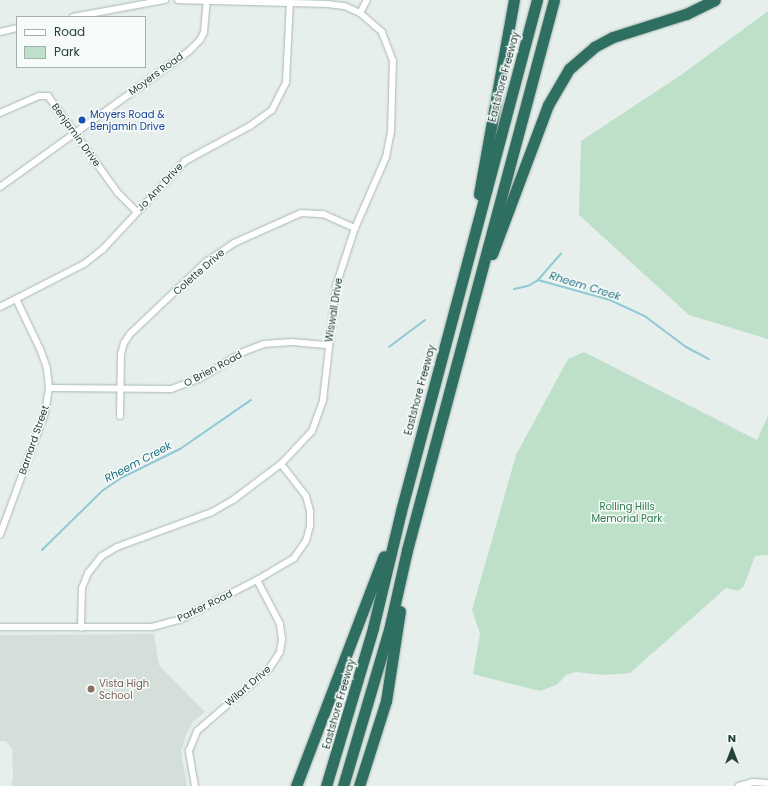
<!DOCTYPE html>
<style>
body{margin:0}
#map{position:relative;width:768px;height:786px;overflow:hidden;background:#e6efeb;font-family:Poppins,sans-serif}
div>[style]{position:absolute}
.built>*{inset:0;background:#d4dfda}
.green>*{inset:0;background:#bfe0c8}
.stream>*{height:2px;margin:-1px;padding:0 1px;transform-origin:1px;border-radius:1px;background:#8ec9d4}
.roads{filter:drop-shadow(0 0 1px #a8b8b2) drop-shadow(0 0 1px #a8b8b2)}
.street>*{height:6px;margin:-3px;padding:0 3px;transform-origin:3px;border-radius:3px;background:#fff}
.highway>*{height:11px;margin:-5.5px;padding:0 5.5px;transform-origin:5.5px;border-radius:5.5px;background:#2f6f62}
.dots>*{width:11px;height:11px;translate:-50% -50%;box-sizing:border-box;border:2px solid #f7fbf9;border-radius:50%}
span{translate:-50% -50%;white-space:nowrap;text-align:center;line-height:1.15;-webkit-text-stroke:3px #f7fbf9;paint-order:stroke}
.street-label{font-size:10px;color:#24423a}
.transit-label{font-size:10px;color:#164399}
.left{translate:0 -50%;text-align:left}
.park-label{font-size:10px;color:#2d7a4b}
.education-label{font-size:10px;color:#785e54}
.water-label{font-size:11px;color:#1c6f80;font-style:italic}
.legend{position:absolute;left:16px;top:16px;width:130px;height:52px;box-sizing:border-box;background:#f7fbf9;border:1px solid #a3b1ad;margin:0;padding:5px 7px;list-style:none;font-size:12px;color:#24423a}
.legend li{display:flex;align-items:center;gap:8px;height:20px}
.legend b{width:20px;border:1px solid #a3b1ad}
.north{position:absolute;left:712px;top:730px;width:40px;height:40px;-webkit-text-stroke:3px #f7fbf9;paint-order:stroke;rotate:0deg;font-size:11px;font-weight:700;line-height:16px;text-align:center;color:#24423a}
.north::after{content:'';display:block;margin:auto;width:14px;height:18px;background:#24423a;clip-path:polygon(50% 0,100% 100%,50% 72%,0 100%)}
</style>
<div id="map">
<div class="built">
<div style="clip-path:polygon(154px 634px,159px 665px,205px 712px,193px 722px,186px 735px,181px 751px,187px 786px,11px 786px,13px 778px,12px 749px,6px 741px,0 741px,0 635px)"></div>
</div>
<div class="green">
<div style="clip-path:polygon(768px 11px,768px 339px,689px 315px,579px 215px,581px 141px,681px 75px)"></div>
<div style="clip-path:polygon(584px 352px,757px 440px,768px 416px,768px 555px,755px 556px,744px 586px,738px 591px,726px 588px,630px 673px,604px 675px,576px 672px,566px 675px,558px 684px,540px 691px,473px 674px,480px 634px,472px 610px,516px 455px,568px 359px)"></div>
</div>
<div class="stream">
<div style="left:538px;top:280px;width:75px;rotate:15.5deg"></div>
<div style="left:610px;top:300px;width:40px;rotate:25deg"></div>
<div style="left:646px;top:317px;width:50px;rotate:36.9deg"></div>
<div style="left:686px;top:347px;width:26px;rotate:28deg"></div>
<div style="left:514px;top:289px;width:14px;rotate:-12deg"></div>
<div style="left:528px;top:286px;width:12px;rotate:-31deg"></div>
<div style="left:538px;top:280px;width:35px;rotate:-49deg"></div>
<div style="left:389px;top:347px;width:45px;rotate:-36.9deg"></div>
<div style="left:42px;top:550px;width:84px;rotate:-44.5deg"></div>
<div style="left:102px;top:491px;width:25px;rotate:-34deg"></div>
<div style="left:123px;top:477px;width:64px;rotate:-26.2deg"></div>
<div style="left:180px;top:449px;width:86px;rotate:-34.6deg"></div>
</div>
<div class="roads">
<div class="street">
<div style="left:360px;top:13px;width:15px;rotate:-62deg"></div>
<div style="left:73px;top:17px;width:94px;rotate:-10.5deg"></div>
<div style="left:0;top:32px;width:17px;rotate:-13deg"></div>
<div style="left:0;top:113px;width:43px;rotate:-23.6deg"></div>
<div style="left:39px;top:96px;width:9px"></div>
<div style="left:48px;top:96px;width:120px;rotate:54.2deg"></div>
<div style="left:118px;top:193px;width:27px;rotate:45deg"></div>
<div style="left:0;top:187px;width:233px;rotate:-35.7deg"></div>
<div style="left:189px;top:51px;width:16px;rotate:-45deg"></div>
<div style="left:200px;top:40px;width:9px;rotate:-63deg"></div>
<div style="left:204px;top:32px;width:32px;rotate:-85deg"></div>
<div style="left:0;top:307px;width:94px;rotate:-27.1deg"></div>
<div style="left:84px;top:264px;width:24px;rotate:-38deg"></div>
<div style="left:103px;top:249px;width:120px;rotate:-47deg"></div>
<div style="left:185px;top:161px;width:74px;rotate:-28.3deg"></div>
<div style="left:250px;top:126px;width:27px;rotate:-36deg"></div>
<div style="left:272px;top:110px;width:31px;rotate:-63deg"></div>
<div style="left:286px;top:82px;width:82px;rotate:-87.2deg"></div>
<div style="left:49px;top:388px;width:122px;rotate:0.5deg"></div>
<div style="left:171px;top:389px;width:30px;rotate:-20deg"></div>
<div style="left:199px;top:379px;width:52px;rotate:-31.5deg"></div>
<div style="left:243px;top:352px;width:22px;rotate:-21deg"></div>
<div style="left:264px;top:344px;width:28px;rotate:-4deg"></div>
<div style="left:292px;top:342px;width:36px;rotate:5deg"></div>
<div style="left:120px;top:416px;width:62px;rotate:-89.1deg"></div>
<div style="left:121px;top:354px;width:11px;rotate:-75deg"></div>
<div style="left:124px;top:343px;width:11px;rotate:-56deg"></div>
<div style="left:130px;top:334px;width:105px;rotate:-43.5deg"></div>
<div style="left:206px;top:262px;width:34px;rotate:-34deg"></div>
<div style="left:234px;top:243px;width:73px;rotate:-24.1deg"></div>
<div style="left:301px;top:213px;width:22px;rotate:3deg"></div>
<div style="left:323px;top:214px;width:35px;rotate:24deg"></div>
<div style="left:0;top:535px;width:130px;rotate:-69.8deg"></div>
<div style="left:45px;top:413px;width:25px;rotate:-81deg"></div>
<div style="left:49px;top:388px;width:20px;rotate:-96deg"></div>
<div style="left:47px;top:368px;width:20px;rotate:-110deg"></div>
<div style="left:40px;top:349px;width:55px;rotate:-115.6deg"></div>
<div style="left:0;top:627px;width:152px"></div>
<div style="left:152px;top:627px;width:30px;rotate:-15deg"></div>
<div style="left:181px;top:619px;width:85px;rotate:-27.2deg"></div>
<div style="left:257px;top:580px;width:43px;rotate:-30.7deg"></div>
<div style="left:294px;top:558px;width:21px;rotate:-55deg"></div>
<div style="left:306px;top:541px;width:16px;rotate:-75deg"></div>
<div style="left:310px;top:526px;width:15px;rotate:-90deg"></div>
<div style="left:310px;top:511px;width:16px;rotate:-105deg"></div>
<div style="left:306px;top:496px;width:41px;rotate:-128deg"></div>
<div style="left:81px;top:628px;width:40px;rotate:-88.6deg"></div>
<div style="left:82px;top:588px;width:16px;rotate:-68deg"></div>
<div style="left:88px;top:573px;width:22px;rotate:-51deg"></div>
<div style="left:102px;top:556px;width:17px;rotate:-31deg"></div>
<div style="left:117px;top:547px;width:101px;rotate:-20.2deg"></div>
<div style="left:212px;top:512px;width:24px;rotate:-30deg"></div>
<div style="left:233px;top:500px;width:60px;rotate:-36.9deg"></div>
<div style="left:281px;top:464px;width:45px;rotate:-46.8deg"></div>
<div style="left:312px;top:431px;width:33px;rotate:-70deg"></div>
<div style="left:323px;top:400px;width:115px;rotate:-83.5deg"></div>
<div style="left:336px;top:286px;width:61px;rotate:-71.9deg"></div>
<div style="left:355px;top:228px;width:77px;rotate:-66.4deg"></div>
<div style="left:386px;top:157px;width:26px;rotate:-79deg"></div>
<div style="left:391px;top:131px;width:70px;rotate:-88.4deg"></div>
<div style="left:393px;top:61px;width:31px;rotate:-111deg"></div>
<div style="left:382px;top:32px;width:29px;rotate:-139deg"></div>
<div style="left:360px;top:13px;width:17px;rotate:-156deg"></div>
<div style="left:344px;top:6px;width:17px;rotate:-173deg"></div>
<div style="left:327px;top:4px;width:149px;rotate:-178.5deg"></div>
<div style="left:195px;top:786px;width:36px;rotate:-100deg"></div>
<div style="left:189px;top:751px;width:22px;rotate:-68deg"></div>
<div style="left:197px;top:731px;width:95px;rotate:-40.7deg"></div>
<div style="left:269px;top:669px;width:20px;rotate:-57deg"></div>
<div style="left:280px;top:652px;width:13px;rotate:-81deg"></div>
<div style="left:282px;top:639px;width:15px;rotate:-98deg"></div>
<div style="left:280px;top:624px;width:50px;rotate:-117.6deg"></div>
<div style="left:739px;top:786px;width:15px;rotate:-16deg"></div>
<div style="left:753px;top:782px;width:15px;rotate:4deg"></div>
</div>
<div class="highway">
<div style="left:479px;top:194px;width:197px;rotate:-79.8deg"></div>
<div style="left:492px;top:254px;width:159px;rotate:-69.4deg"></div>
<div style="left:548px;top:105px;width:42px;rotate:-59.7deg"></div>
<div style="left:569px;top:69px;width:33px;rotate:-41deg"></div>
<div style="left:594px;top:47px;width:21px;rotate:-28deg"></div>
<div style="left:613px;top:37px;width:77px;rotate:-17.5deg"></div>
<div style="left:686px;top:14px;width:32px;rotate:-26deg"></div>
<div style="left:296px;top:786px;width:246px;rotate:-69.1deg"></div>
<div style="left:326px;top:786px;width:165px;rotate:-73.4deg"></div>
<div style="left:373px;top:628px;width:120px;rotate:-76.5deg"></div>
<div style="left:401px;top:511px;width:529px;rotate:-75.1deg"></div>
<div style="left:343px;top:786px;width:163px;rotate:-73.6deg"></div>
<div style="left:389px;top:630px;width:82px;rotate:-77.3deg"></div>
<div style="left:407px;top:550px;width:569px;rotate:-75.04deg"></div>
<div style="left:359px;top:786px;width:89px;rotate:-72.4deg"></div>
<div style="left:386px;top:701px;width:91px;rotate:-81.2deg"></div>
</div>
</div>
<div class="dots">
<div style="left:82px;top:120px;background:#1a4fb4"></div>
<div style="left:91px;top:689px;background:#8d6e63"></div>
</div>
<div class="street-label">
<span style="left:156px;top:74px;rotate:-36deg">Moyers Road</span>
<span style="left:504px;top:77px;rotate:-75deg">Eastshore Freeway</span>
<span style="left:76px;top:135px;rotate:54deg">Benjamin Drive</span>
<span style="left:160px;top:187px;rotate:-47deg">Jo Ann Drive</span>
<span style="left:199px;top:272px;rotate:-41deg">Colette Drive</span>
<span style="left:334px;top:310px;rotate:-81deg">Wiswall Drive</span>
<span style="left:213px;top:369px;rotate:-28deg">O Brien Road</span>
<span style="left:420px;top:390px;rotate:-75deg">Eastshore Freeway</span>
<span style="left:34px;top:440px;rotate:-71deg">Barnard Street</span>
<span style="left:205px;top:606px;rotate:-26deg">Parker Road</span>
<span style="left:248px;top:686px;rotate:-41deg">Wilart Drive</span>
<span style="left:339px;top:704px;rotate:-74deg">Eastshore Freeway</span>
</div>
<div class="transit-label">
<span class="left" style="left:90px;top:120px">Moyers Road &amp;<br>Benjamin Drive</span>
</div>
<div class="park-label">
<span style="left:627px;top:512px">Rolling Hills<br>Memorial Park</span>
</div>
<div class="education-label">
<span class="left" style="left:99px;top:689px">Vista High<br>School</span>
</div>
<div class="water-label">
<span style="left:585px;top:286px;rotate:17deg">Rheem Creek</span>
<span style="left:138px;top:462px;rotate:-28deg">Rheem Creek</span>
</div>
<ul class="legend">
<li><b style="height:5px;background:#fff"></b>Road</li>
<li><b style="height:11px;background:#bfe0c8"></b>Park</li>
</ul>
<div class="north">N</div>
</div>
